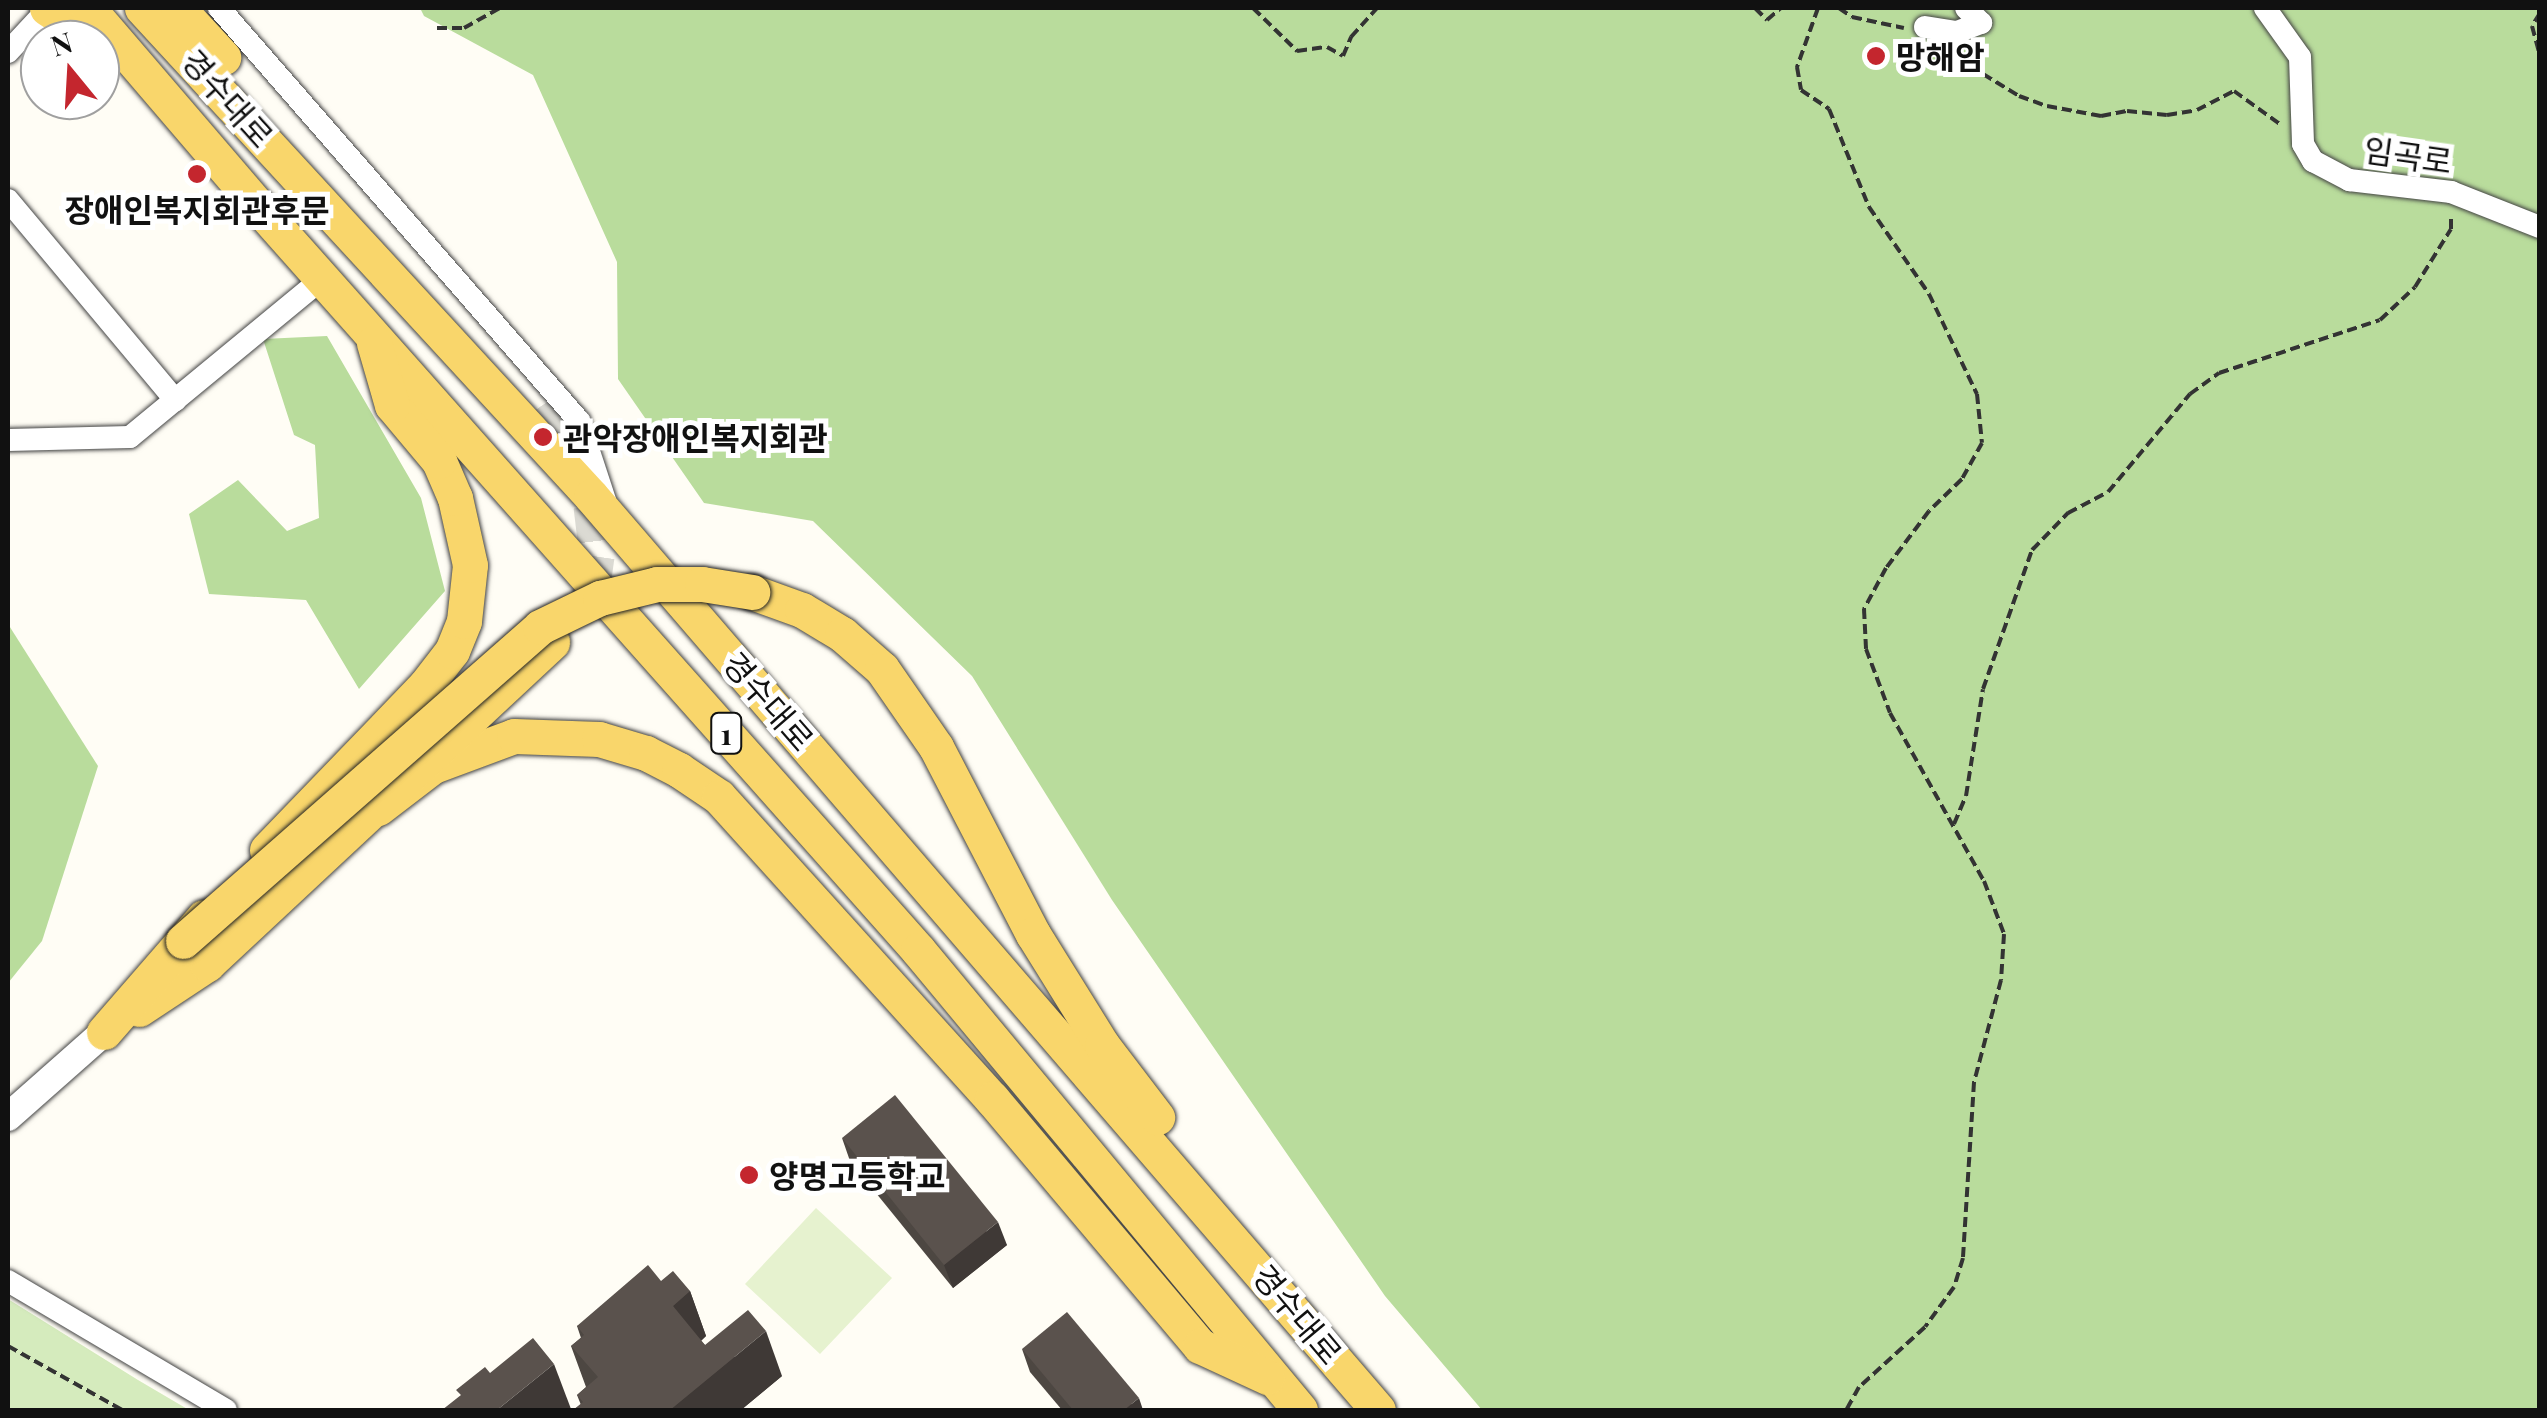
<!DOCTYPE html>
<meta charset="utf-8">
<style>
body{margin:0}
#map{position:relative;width:2547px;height:1418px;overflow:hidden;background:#fffdf5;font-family:"Playfair Display","Noto Sans KR",serif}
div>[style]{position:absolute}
.green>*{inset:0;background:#d5ebbd}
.forest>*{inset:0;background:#b9dc9c}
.pitch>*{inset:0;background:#e6f2cf}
.primary-tunnel>*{height:35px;margin-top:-17.5px;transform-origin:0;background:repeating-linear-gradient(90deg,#dbdad3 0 35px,transparent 0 53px)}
.path>*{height:4px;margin-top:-2px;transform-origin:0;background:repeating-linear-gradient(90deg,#333 0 10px,transparent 0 15px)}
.roads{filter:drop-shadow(0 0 2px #444) drop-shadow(0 0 2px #444)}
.minor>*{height:22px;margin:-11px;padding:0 11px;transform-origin:11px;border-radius:11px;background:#fff}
.tertiary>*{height:28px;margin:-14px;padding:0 14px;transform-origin:14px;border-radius:14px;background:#fff}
.primary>*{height:35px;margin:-17.5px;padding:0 17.5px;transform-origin:17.5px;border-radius:17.5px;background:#f9d66b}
.bridges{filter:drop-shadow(0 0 2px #222) drop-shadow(0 0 2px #222)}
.primary-bridge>*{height:35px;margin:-17.5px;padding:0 17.5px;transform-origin:17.5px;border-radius:17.5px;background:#f9d66b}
.wall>*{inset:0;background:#4d4742}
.shaded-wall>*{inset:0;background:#3f3936}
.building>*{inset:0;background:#5a524d}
.dots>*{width:28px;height:28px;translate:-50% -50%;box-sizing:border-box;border:5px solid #fff;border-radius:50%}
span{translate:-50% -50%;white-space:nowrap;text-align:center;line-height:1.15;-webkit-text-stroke:10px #fff;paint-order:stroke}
.shield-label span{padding:2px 8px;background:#fff;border:2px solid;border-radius:8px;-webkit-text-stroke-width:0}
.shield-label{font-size:30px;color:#111;font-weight:700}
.poi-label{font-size:32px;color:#111;font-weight:700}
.left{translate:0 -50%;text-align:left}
.street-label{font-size:32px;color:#111}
.frame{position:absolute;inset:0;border:10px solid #111;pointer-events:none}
.north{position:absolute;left:20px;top:20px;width:100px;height:100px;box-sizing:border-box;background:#fff;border:2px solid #a0a0a0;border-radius:50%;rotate:342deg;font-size:28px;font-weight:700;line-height:40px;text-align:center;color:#111}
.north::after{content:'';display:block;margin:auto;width:35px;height:45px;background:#c4262e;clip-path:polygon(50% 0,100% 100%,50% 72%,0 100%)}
</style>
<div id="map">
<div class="green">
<div style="clip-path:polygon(8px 1299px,138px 1380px,189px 1410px,8px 1410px)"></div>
</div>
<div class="forest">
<div style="clip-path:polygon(420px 8px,2539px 8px,2539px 1410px,1482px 1410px,1385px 1296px,1112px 900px,972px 676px,813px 521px,704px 503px,618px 379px,617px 262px,533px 75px,424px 16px)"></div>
<div style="clip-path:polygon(327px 336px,421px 498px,445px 591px,359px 689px,306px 600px,209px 594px,189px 514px,238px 480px,287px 531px,319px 518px,315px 445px,294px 435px,263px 339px)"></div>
<div style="clip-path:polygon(8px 624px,98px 766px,42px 941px,8px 983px)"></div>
</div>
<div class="pitch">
<div style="clip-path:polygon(816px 1208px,892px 1278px,820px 1354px,745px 1284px)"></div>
</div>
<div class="primary-tunnel">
<div style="left:539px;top:407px;width:63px;rotate:56.1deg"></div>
<div style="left:574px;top:459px;width:50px;rotate:70.1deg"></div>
<div style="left:591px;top:506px;width:50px;rotate:83.2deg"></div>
<div style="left:597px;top:556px;width:37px;rotate:98deg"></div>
<div style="left:592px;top:593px;width:12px;rotate:125deg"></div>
</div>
<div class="path">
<div style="left:1253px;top:8px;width:62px;rotate:44.3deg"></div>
<div style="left:1297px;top:51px;width:30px;rotate:-8deg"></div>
<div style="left:1327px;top:47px;width:18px;rotate:29deg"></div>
<div style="left:1343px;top:56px;width:21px;rotate:-67deg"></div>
<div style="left:1351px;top:37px;width:39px;rotate:-48deg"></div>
<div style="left:1755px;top:8px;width:17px;rotate:45deg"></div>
<div style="left:1767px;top:20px;width:18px;rotate:-41deg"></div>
<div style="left:1818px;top:8px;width:63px;rotate:109.6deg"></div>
<div style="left:1797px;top:67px;width:23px;rotate:80deg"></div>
<div style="left:1801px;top:90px;width:34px;rotate:34deg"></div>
<div style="left:1829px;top:109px;width:106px;rotate:67.8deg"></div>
<div style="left:1869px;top:207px;width:106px;rotate:55.4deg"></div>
<div style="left:1929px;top:294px;width:111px;rotate:64.4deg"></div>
<div style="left:1977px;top:394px;width:49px;rotate:84.2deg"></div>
<div style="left:1982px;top:443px;width:41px;rotate:119.1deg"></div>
<div style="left:1962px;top:479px;width:46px;rotate:135.9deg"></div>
<div style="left:1929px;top:511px;width:71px;rotate:127deg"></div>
<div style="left:1886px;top:568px;width:47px;rotate:118.2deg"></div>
<div style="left:1864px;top:609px;width:40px;rotate:87.1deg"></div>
<div style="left:1866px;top:649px;width:68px;rotate:69.4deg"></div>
<div style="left:1890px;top:713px;width:193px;rotate:60.8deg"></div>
<div style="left:1984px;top:881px;width:57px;rotate:69.3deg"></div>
<div style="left:2004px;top:934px;width:46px;rotate:93.7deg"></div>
<div style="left:2001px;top:980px;width:106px;rotate:104.8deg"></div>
<div style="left:1974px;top:1082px;width:176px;rotate:93.6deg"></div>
<div style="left:1963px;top:1258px;width:30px;rotate:107deg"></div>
<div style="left:1954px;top:1287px;width:49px;rotate:125.9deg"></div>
<div style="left:1925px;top:1327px;width:89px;rotate:137.7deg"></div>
<div style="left:1859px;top:1387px;width:26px;rotate:119deg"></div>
<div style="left:1839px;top:8px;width:16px;rotate:35deg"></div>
<div style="left:1852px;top:17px;width:53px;rotate:11.9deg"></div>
<div style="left:2540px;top:13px;width:15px;rotate:122deg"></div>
<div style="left:2532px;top:26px;width:30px;rotate:75deg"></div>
<div style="left:437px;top:28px;width:27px"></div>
<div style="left:464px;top:28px;width:41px;rotate:-29.1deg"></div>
<div style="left:1968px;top:50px;width:28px;rotate:58deg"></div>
<div style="left:1983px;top:74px;width:42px;rotate:31.4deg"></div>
<div style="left:2019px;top:96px;width:30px;rotate:20deg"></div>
<div style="left:2047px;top:106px;width:55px;rotate:10.5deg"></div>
<div style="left:2101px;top:116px;width:26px;rotate:-11deg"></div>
<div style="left:2127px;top:111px;width:40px;rotate:5.7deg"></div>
<div style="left:2167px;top:115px;width:30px;rotate:-9deg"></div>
<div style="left:2197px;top:110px;width:42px;rotate:-27.2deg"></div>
<div style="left:2234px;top:91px;width:57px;rotate:35.7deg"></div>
<div style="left:1954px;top:824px;width:30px;rotate:-67deg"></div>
<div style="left:1966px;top:796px;width:108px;rotate:-81deg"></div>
<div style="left:1983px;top:689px;width:147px;rotate:-70.6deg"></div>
<div style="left:2032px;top:550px;width:52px;rotate:-45.8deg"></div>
<div style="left:2068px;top:513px;width:45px;rotate:-27.7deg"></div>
<div style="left:2108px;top:492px;width:128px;rotate:-50.1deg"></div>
<div style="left:2190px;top:394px;width:36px;rotate:-36deg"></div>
<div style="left:2219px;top:373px;width:169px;rotate:-18.2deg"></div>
<div style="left:2380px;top:320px;width:48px;rotate:-43.3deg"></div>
<div style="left:2415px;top:287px;width:68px;rotate:-58.2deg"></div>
<div style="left:2451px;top:229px;width:13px;rotate:-90deg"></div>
<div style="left:8px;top:1346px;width:131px;rotate:29.3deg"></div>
</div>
<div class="roads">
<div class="minor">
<div style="left:219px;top:8px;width:548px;rotate:48.92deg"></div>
<div style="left:579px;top:421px;width:86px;rotate:71.8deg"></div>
<div style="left:2265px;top:8px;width:60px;rotate:54.5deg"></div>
<div style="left:2300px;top:57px;width:87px;rotate:88deg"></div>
<div style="left:2303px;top:144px;width:20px;rotate:60deg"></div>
<div style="left:2313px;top:161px;width:41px;rotate:27.8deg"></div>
<div style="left:2349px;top:180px;width:103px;rotate:6.7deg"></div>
<div style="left:2451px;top:192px;width:96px;rotate:21.5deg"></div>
<div style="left:1925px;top:27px;width:32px;rotate:9deg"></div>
<div style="left:1957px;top:32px;width:26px;rotate:-21deg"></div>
<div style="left:1981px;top:23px;width:21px;rotate:-135deg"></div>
<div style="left:8px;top:52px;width:59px;rotate:-47.1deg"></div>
<div style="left:8px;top:200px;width:261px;rotate:50.1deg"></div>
<div style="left:8px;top:440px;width:122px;rotate:-1.4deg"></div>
<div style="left:130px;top:437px;width:250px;rotate:-39.5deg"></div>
<div style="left:8px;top:1281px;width:253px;rotate:30.6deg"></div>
</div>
<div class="tertiary">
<div style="left:8px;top:1117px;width:128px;rotate:-41.5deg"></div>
</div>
<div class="primary">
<div style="left:47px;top:8px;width:59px;rotate:33.1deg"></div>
<div style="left:88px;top:8px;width:267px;rotate:49.4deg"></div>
<div style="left:262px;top:211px;width:988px;rotate:48.4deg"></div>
<div style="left:918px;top:950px;width:598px;rotate:50.29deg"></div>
<div style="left:142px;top:8px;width:663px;rotate:47.38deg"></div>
<div style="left:591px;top:496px;width:1206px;rotate:49.27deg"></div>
<div style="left:178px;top:8px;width:67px;rotate:47.4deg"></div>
<div style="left:752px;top:592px;width:53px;rotate:19.8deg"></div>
<div style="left:802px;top:610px;width:47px;rotate:31deg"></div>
<div style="left:842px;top:634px;width:53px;rotate:41.2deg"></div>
<div style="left:882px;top:669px;width:95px;rotate:55.3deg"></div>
<div style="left:936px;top:747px;width:211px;rotate:62.6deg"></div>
<div style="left:1033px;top:934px;width:131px;rotate:58.1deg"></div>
<div style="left:1102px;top:1045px;width:91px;rotate:52.6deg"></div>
<div style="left:378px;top:808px;width:69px;rotate:-37.4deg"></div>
<div style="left:433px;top:766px;width:86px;rotate:-20.3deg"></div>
<div style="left:514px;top:736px;width:85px;rotate:2deg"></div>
<div style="left:599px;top:739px;width:49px;rotate:16.6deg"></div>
<div style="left:646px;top:753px;width:37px;rotate:27deg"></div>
<div style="left:679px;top:770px;width:48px;rotate:34deg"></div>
<div style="left:719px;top:797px;width:407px;rotate:47.9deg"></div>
<div style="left:992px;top:1099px;width:323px;rotate:49.9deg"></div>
<div style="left:1200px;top:1346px;width:74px;rotate:24.8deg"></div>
<div style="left:267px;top:850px;width:228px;rotate:-46.1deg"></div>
<div style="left:425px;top:686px;width:44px;rotate:-52.4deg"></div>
<div style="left:452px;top:651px;width:32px;rotate:-68deg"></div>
<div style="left:464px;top:621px;width:56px;rotate:-83.9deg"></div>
<div style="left:470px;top:565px;width:69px;rotate:-102.6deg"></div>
<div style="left:455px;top:498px;width:40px;rotate:-113.4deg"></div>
<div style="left:439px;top:461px;width:73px;rotate:-130deg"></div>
<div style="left:392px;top:405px;width:65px;rotate:-106.2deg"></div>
<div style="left:139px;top:1009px;width:82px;rotate:-33.5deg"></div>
<div style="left:207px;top:964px;width:472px;rotate:-43deg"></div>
<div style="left:104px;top:1032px;width:152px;rotate:-49deg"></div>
</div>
</div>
<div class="bridges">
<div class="primary-bridge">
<div style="left:183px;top:941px;width:475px;rotate:-41.3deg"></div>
<div style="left:540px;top:627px;width:67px;rotate:-25.8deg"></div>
<div style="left:600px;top:598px;width:59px;rotate:-13.8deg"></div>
<div style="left:657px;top:584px;width:45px"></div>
<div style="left:702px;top:584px;width:51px;rotate:9.1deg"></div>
</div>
</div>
<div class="wall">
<div style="clip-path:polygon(842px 1138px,1007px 1245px,953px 1288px,850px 1161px)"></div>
<div style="clip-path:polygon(661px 1281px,690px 1291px,706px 1336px,701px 1341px,705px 1345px,782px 1376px,741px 1410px,573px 1410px,581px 1405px,577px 1395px,586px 1387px,571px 1346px,581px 1338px,577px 1326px)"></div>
<div style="clip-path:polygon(1022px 1349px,1143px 1410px,1062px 1410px,1030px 1372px)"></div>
</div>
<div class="shaded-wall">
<div style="clip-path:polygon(998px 1222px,1007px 1245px,953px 1288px,944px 1265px)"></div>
<div style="clip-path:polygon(690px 1291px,706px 1336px,689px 1351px,673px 1306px)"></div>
<div style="clip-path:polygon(766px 1331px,782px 1376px,741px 1410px,670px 1410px)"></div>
<div style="clip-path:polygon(554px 1364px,571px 1409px,569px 1410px,497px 1410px)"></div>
<div style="clip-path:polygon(1139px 1398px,1143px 1410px,1124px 1410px)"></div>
</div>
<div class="building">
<div style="clip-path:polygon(895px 1095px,998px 1222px,944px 1265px,842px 1138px)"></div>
<div style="clip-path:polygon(648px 1265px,661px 1281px,673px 1271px,690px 1291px,673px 1306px,705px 1345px,748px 1310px,766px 1331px,670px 1410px,573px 1410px,583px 1402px,577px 1395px,598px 1377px,571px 1346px,584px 1335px,577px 1326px)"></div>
<div style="clip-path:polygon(1067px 1312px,1139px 1398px,1124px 1410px,1073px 1410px,1022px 1349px)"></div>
<div style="clip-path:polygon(533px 1338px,554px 1364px,497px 1410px,442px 1410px,461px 1395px,456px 1390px,485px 1367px,490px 1373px)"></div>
</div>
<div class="dots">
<div style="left:1876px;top:56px;background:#c4262e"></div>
<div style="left:197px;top:174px;background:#c4262e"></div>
<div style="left:543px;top:437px;background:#c4262e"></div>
<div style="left:749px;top:1175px;background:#c4262e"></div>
</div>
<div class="shield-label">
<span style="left:726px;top:733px">1</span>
</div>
<div class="poi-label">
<span class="left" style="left:1896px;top:56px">망해암</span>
<span style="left:197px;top:209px">장애인복지회관후문</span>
<span class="left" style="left:563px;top:437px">관악장애인복지회관</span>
<span class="left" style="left:769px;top:1175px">양명고등학교</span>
</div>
<div class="street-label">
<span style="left:228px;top:98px;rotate:48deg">경수대로</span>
<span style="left:2408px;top:155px;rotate:8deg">임곡로</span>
<span style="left:769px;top:701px;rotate:49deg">경수대로</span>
<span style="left:1298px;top:1314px;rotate:50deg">경수대로</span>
</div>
<div class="frame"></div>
<div class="north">N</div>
</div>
